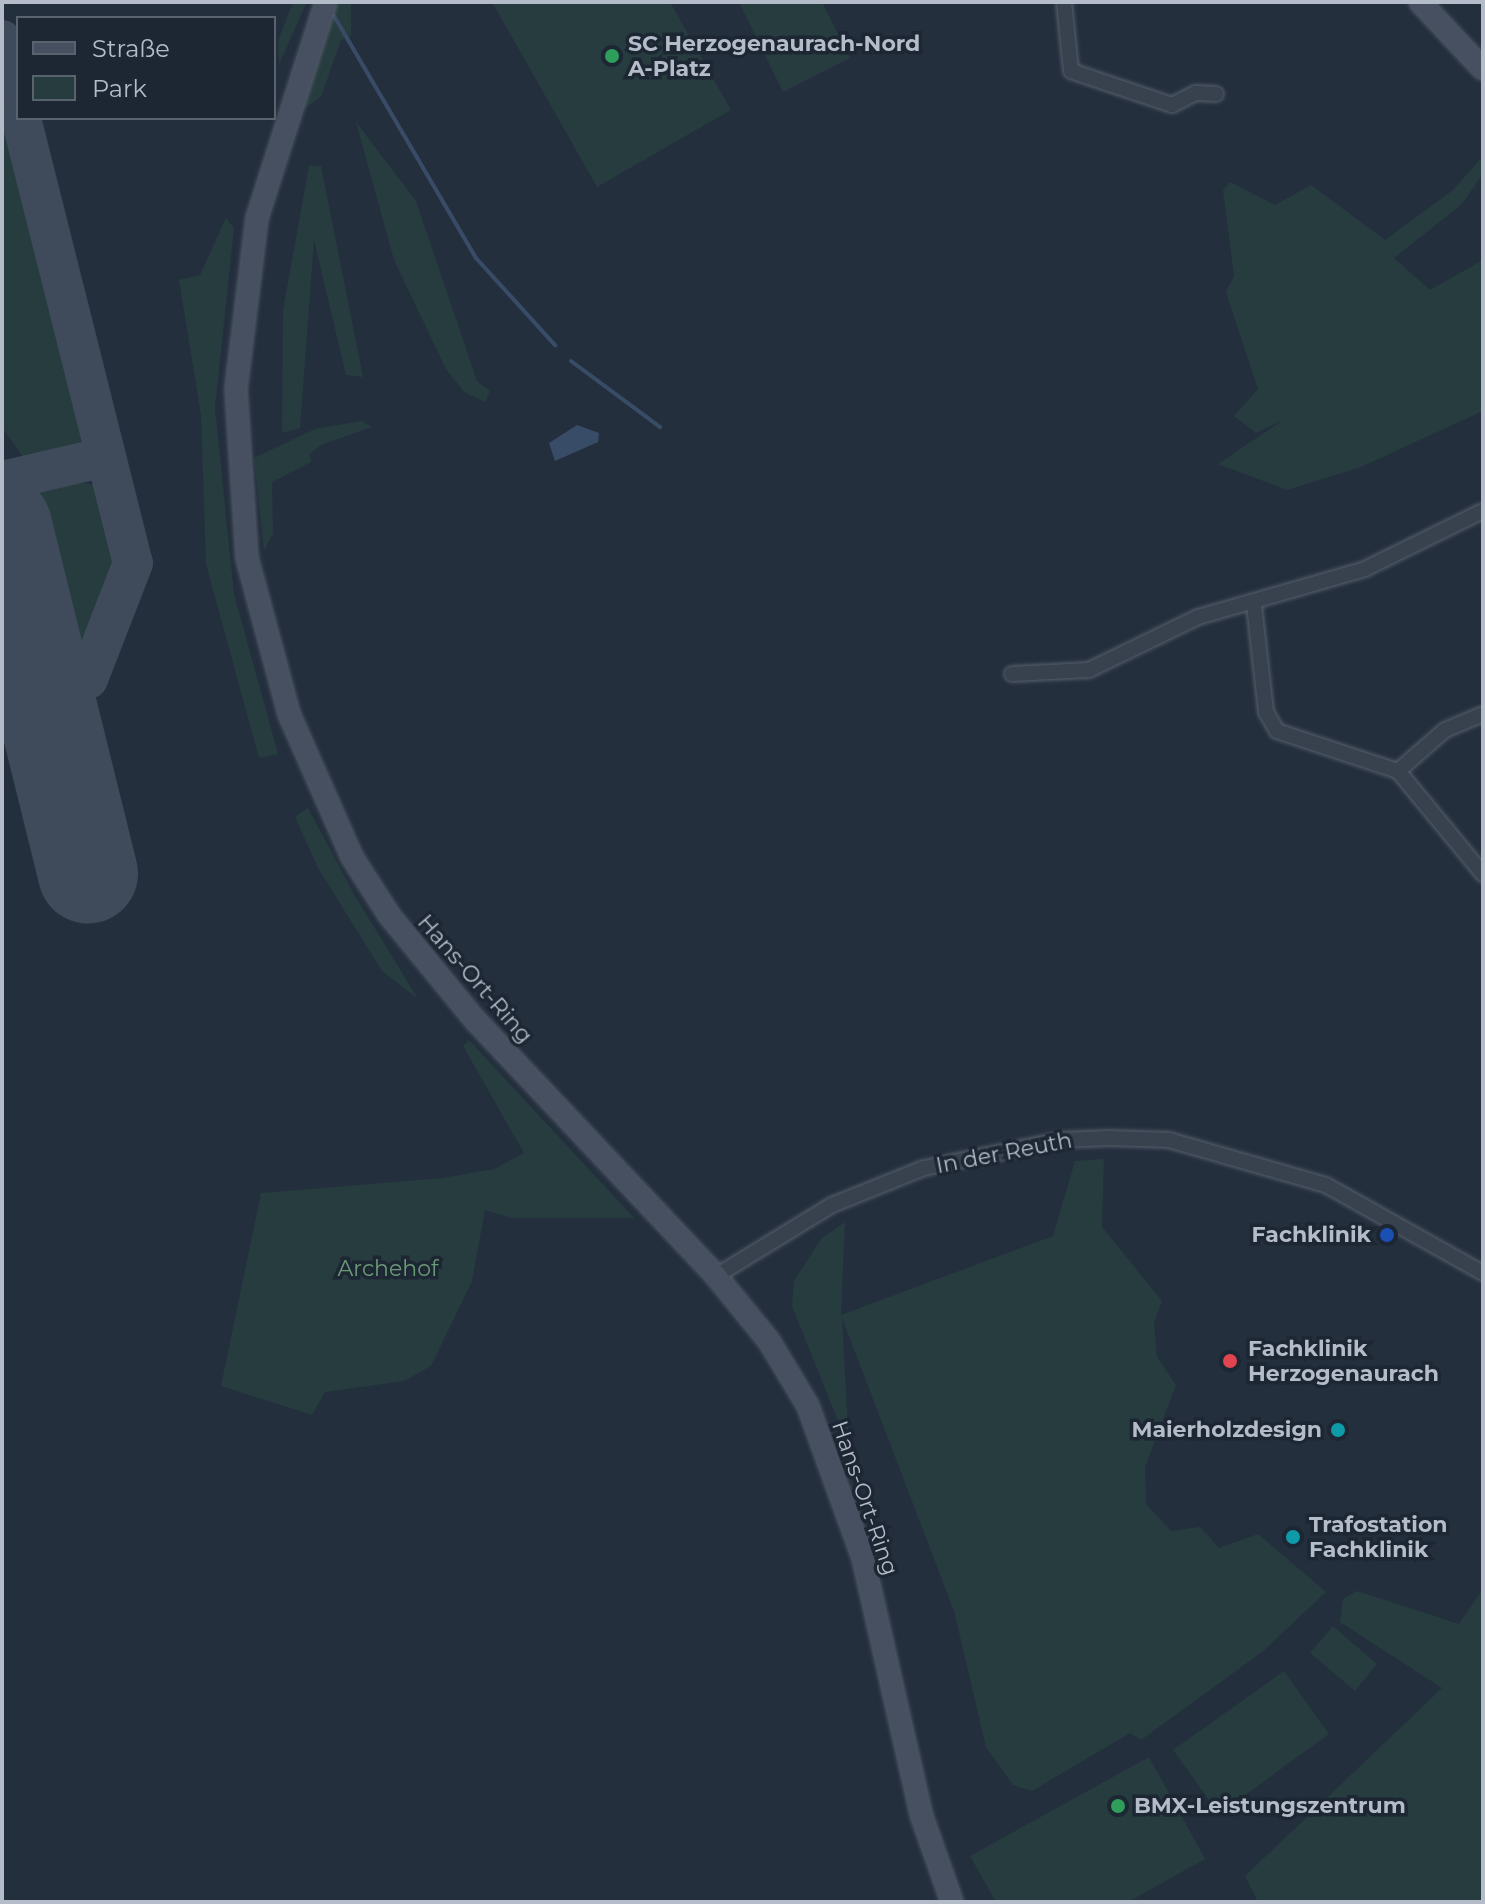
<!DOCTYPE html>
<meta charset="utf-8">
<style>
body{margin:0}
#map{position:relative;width:1485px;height:1904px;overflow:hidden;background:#242f3e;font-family:Montserrat,sans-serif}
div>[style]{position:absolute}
.green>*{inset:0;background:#263c3f}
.water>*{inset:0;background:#394c67}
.stream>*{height:4px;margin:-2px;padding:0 2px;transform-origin:2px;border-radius:2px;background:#394c67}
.taxiway>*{height:40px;margin:-20px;padding:0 20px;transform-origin:20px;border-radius:20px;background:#3f4a5a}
.runway>*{height:100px;margin:-50px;padding:0 50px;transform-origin:50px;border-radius:50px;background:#3f4a5a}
.roads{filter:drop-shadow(0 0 2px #565f6c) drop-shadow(0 0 2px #565f6c)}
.street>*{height:14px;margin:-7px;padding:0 7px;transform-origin:7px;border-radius:7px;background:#38414e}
.secondary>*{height:20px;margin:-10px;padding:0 10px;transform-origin:10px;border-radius:10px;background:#465061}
.dots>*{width:22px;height:22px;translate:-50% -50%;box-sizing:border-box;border:4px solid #1d2633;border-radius:50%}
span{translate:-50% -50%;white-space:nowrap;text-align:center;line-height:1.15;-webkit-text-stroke:7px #1d2633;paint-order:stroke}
.poi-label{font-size:22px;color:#b4bcc9;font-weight:700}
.left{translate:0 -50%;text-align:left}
.right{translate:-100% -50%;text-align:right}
.street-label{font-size:22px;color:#b4bcc9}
.park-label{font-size:22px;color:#6b9a76}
.frame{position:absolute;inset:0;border:4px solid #b4bcc9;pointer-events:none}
.legend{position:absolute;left:16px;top:16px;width:260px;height:104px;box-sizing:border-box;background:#1d2633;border:2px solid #59626f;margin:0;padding:10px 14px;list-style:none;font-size:24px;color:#b4bcc9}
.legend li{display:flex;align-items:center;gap:16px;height:40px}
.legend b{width:40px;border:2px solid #59626f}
</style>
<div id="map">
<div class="green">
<div style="clip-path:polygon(293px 2px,307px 2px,279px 64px,278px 41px)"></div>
<div style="clip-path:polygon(337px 2px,351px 2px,351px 36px,341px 40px,321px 97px,302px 110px)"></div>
<div style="clip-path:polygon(492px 2px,670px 2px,731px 110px,597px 187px)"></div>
<div style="clip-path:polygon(739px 2px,822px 2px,850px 58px,783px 92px)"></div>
<div style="clip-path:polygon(2px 73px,90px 416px,77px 452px,51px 464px,23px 457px,2px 427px)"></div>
<div style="clip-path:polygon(356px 122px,416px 201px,477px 381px,490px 391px,485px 402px,464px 392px,446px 369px,394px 260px)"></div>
<div style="clip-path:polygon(1483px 156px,1483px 174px,1462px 204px,1394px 258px,1430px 290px,1483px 260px,1483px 411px,1361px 467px,1287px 490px,1218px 464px,1283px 420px,1256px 433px,1234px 416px,1258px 389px,1226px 292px,1234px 276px,1223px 190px,1230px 182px,1275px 205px,1311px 185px,1385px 240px,1453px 190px)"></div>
<div style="clip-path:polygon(309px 166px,321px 166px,363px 377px,346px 375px,314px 240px,300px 428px,282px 433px,283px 310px)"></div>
<div style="clip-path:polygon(226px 218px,234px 228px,215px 408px,234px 594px,278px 754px,259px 758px,206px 564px,201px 415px,179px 280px,200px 275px)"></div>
<div style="clip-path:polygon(362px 421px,372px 427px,321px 445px,310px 454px,311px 462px,272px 482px,273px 533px,264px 551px,254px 458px,315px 429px)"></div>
<div style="clip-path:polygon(64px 478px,103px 487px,125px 570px,90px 653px,77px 657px,53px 634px,28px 527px,37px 493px)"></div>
<div style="clip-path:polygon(308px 808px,354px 894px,418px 999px,382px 971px,318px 868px,295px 817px)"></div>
<div style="clip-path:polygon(469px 1040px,634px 1218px,512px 1218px,485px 1210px,472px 1281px,431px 1366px,404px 1381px,325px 1392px,312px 1415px,221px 1386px,261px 1193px,443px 1178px,494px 1169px,524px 1153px,463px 1046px)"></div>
<div style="clip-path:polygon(1104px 1159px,1102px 1227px,1162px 1301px,1154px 1323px,1157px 1357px,1176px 1385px,1145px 1467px,1146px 1504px,1171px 1531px,1200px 1527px,1219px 1548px,1258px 1534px,1326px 1592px,1262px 1652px,1141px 1740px,1130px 1733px,1032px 1791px,1013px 1785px,986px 1747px,954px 1611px,842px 1318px,849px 1448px,792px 1306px,794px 1281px,821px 1239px,845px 1222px,841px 1315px,1053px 1236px,1075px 1161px)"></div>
<div style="clip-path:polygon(1483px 1589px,1483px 1902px,1258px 1902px,1245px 1876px,1442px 1688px,1340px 1622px,1343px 1599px,1357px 1591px,1459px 1624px)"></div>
<div style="clip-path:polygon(1333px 1626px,1377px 1664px,1355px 1691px,1310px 1653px)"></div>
<div style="clip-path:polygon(1284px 1671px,1329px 1734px,1219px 1814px,1173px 1750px)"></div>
<div style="clip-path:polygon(1149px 1757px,1205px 1859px,1128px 1902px,996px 1902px,970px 1856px)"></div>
</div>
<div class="water">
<div style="clip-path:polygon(577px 425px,599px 433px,598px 442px,555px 461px,549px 443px)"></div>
</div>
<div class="stream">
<div style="left:334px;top:16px;width:281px;rotate:59.6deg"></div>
<div style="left:476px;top:258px;width:118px;rotate:47.8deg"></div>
<div style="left:571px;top:361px;width:111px;rotate:36.6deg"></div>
</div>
<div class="taxiway">
<div style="left:2px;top:40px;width:67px;rotate:76.2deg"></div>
<div style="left:21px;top:118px;width:459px;rotate:75.9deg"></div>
<div style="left:133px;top:563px;width:124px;rotate:111.2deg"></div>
<div style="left:88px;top:679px;width:46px;rotate:161.2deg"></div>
<div style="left:2px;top:481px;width:106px;rotate:-13.1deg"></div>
</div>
<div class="runway">
<div style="left:2px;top:526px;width:358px;rotate:76.1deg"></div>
</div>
<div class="roads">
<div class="street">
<div style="left:1064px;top:2px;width:69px;rotate:84.2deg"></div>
<div style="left:1071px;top:71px;width:107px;rotate:18.6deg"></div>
<div style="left:1172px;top:105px;width:27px;rotate:-27deg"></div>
<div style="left:1196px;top:93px;width:20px;rotate:3deg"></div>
<div style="left:1254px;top:605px;width:108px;rotate:83.6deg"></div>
<div style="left:1266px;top:712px;width:22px;rotate:60deg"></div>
<div style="left:1277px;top:731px;width:127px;rotate:18.3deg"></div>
<div style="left:1398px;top:771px;width:134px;rotate:50.5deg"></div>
<div style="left:1012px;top:674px;width:77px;rotate:-3deg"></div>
<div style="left:1089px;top:670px;width:121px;rotate:-25.9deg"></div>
<div style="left:1198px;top:617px;width:174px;rotate:-16deg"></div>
<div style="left:1365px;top:569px;width:131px;rotate:-26.2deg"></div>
<div style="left:1398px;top:771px;width:62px;rotate:-41.1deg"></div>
<div style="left:1445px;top:730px;width:41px;rotate:-22.8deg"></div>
<div style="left:716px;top:1276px;width:136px;rotate:-31.5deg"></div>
<div style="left:832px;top:1205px;width:99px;rotate:-21.9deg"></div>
<div style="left:924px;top:1168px;width:140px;rotate:-11.6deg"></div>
<div style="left:1061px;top:1140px;width:49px;rotate:-2.3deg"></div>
<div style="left:1110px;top:1138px;width:59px;rotate:1.9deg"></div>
<div style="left:1169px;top:1140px;width:163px;rotate:16deg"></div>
<div style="left:1326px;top:1185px;width:180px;rotate:29.3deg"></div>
</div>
<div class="secondary">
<div style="left:326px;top:2px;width:227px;rotate:107.7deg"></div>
<div style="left:257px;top:218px;width:172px;rotate:97deg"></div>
<div style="left:236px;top:389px;width:169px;rotate:86.3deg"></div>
<div style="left:247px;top:558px;width:162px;rotate:74.9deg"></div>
<div style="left:289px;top:714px;width:156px;rotate:66.2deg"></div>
<div style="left:352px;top:857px;width:69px;rotate:57.5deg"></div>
<div style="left:389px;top:915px;width:136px;rotate:50.7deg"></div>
<div style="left:475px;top:1020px;width:352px;rotate:46.7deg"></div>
<div style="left:716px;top:1276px;width:84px;rotate:50.8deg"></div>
<div style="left:769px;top:1341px;width:76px;rotate:59deg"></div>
<div style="left:808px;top:1406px;width:162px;rotate:70.1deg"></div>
<div style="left:863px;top:1558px;width:262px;rotate:77.2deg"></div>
<div style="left:921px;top:1814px;width:93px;rotate:70.6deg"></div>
<div style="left:1420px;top:2px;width:92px;rotate:46.8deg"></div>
</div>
</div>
<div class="dots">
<div style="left:612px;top:56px;background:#2e9e5b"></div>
<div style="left:1387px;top:1235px;background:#1a4fb4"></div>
<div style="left:1230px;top:1361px;background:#e0444e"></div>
<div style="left:1338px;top:1430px;background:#0f9aa8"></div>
<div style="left:1293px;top:1537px;background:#0f9aa8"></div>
<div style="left:1118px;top:1806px;background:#2e9e5b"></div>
</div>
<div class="poi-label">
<span class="left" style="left:628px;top:56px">SC Herzogenaurach-Nord<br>A-Platz</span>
<span class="right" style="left:1371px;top:1235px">Fachklinik</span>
<span class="left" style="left:1248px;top:1361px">Fachklinik<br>Herzogenaurach</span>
<span class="right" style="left:1322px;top:1430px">Maierholzdesign</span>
<span class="left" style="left:1309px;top:1537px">Trafostation<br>Fachklinik</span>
<span class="left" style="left:1134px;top:1806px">BMX-Leistungszentrum</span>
</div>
<div class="street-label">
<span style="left:475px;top:979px;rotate:49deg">Hans-Ort-Ring</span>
<span style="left:1004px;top:1153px;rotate:-11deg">In der Reuth</span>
<span style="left:865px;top:1498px;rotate:71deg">Hans-Ort-Ring</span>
</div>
<div class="park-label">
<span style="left:388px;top:1269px">Archehof</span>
</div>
<div class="frame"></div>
<ul class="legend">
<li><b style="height:10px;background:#465061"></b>Straße</li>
<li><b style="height:22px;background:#263c3f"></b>Park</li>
</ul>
</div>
